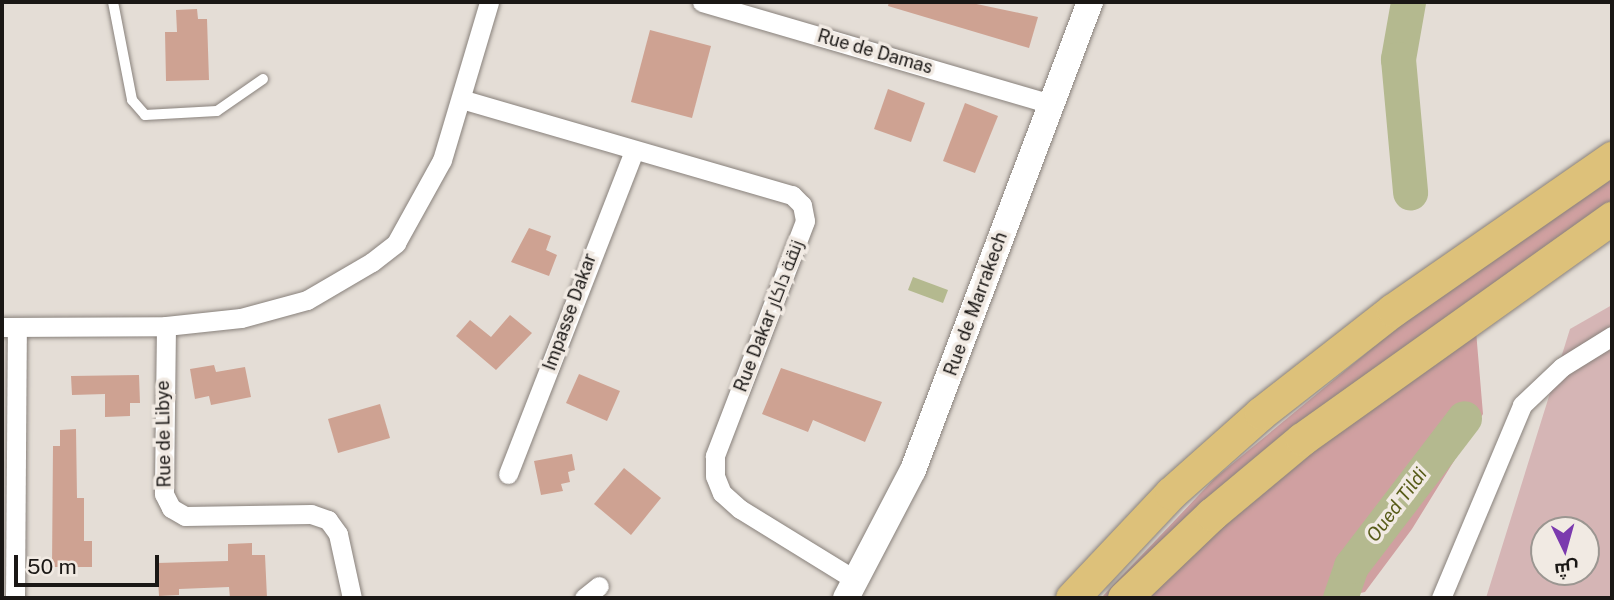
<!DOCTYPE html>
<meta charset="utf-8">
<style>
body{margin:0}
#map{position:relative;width:1614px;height:600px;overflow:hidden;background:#e4ddd6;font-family:"Public Sans",Cairo,sans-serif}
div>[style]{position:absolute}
.green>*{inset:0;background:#d5b5b5}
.forest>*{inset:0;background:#d0a0a1}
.water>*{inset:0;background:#b4b98f}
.river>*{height:35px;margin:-17.5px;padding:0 17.5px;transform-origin:17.5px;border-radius:17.5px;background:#b4b98f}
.building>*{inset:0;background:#cea292}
.roads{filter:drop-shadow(0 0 2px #88817b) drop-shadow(0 0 2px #88817b)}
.lane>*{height:10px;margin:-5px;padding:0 5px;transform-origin:5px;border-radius:5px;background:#fff}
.street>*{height:19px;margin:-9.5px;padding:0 9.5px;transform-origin:9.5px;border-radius:9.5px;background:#fff}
.secondary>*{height:26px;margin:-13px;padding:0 13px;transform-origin:13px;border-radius:13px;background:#fff}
.highway>*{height:33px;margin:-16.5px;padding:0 16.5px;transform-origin:16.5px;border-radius:16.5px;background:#ddc17a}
span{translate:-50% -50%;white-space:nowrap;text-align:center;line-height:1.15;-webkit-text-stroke:7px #f1eae3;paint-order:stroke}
.street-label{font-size:18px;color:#1a1715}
.water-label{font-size:19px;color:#585c19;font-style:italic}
.frame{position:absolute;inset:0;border:4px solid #1a1715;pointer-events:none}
.north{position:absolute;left:1530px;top:516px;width:70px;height:70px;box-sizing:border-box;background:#f1eae3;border:2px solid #9b9691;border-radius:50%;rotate:175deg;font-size:19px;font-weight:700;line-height:28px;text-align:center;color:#1a1715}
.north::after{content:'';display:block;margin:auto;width:24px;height:32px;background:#7b3aae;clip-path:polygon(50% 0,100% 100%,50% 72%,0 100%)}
.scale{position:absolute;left:14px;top:555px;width:145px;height:32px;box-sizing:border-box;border:4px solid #1a1715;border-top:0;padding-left:9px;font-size:21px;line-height:24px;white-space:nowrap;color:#1a1715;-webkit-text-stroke:5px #f1eae3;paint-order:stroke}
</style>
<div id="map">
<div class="green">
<div style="clip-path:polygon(evenodd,1612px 305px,1612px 598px,1486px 598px,1570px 329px,1612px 305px,1544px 530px,1586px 530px,1586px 572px,1544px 572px,1544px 530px)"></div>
</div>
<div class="forest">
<div style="clip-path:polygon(1612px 177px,1612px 213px,1476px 331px,1483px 414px,1412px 529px,1365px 592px,1338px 598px,1101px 598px,1215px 478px,1393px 331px)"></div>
</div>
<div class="water">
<div style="clip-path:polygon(913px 277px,948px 290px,943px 303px,908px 290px)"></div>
</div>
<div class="river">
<div style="left:1408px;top:2px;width:58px;rotate:100deg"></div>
<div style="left:1398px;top:59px;width:134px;rotate:84.8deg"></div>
<div style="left:1340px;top:598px;width:34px;rotate:-71deg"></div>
<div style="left:1351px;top:566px;width:186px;rotate:-52.6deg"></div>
</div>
<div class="building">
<div style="clip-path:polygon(889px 2px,967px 2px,1038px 17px,1029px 48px,888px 6px)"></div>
<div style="clip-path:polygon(197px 9px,198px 19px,207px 19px,209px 80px,166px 81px,165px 32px,177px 32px,176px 10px)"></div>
<div style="clip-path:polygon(650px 30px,711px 46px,692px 118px,631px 102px)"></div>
<div style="clip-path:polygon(888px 89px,925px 103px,911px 142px,874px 129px)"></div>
<div style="clip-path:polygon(965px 103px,998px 116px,975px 173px,943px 161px)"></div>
<div style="clip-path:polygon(529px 228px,551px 236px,546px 250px,557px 255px,549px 276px,511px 262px)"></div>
<div style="clip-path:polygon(510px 315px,532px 333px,496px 370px,456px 336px,470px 320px,491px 337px)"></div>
<div style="clip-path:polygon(214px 365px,216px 372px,245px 367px,251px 397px,211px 405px,209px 396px,195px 399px,190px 369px)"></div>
<div style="clip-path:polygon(781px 368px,882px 402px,865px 442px,813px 420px,808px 432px,762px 414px)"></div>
<div style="clip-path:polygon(579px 374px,620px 391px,607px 421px,566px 403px)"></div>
<div style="clip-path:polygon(139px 375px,140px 403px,130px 403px,130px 416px,105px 417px,105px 394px,72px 395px,71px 376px)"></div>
<div style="clip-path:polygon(380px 404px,390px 438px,338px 453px,328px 419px)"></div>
<div style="clip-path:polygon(76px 429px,77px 498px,84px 498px,84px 541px,92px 541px,92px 567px,52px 567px,53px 446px,60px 446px,60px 430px)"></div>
<div style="clip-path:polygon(572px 454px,575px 470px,568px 472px,570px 482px,561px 484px,563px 491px,541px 495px,534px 461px)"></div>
<div style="clip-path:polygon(624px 468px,661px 498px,631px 535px,594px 504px)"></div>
<div style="clip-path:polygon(252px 543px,252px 555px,265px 555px,267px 598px,230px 598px,229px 587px,179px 589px,179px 595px,159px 596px,157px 563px,228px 561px,228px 544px)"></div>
</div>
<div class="roads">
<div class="lane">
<div style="left:113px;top:2px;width:100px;rotate:79deg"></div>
<div style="left:132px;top:100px;width:20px;rotate:49deg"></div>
<div style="left:145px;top:115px;width:72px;rotate:-3.2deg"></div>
<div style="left:217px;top:111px;width:56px;rotate:-34.8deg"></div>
</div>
<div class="street">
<div style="left:702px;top:2px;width:360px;rotate:16.3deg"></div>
<div style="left:461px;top:99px;width:345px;rotate:16.2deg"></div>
<div style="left:792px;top:195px;width:14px;rotate:45deg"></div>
<div style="left:802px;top:205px;width:16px;rotate:79deg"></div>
<div style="left:805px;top:221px;width:252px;rotate:111deg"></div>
<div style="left:715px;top:456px;width:20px;rotate:90deg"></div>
<div style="left:715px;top:476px;width:18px;rotate:68deg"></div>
<div style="left:722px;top:493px;width:24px;rotate:42deg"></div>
<div style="left:740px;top:509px;width:137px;rotate:31.6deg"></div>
<div style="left:166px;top:326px;width:168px;rotate:90.7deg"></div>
<div style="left:164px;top:494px;width:16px;rotate:63deg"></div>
<div style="left:171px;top:508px;width:16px;rotate:30deg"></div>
<div style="left:185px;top:516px;width:126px;rotate:-0.9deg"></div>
<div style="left:311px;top:514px;width:18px;rotate:19deg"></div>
<div style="left:328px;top:520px;width:17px;rotate:54deg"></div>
<div style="left:338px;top:534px;width:66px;rotate:77.7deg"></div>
<div style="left:2px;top:327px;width:164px;rotate:-0.3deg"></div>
<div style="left:166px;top:326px;width:75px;rotate:-6.1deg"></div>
<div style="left:241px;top:318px;width:68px;rotate:-15.3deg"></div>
<div style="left:307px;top:300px;width:75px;rotate:-30.3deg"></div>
<div style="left:372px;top:262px;width:31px;rotate:-38deg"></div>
<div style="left:396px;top:243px;width:95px;rotate:-61deg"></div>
<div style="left:442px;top:160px;width:165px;rotate:-73.4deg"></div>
<div style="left:508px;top:474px;width:347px;rotate:-68.7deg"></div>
<div style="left:15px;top:598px;width:271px;rotate:-89.6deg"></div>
<div style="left:584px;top:598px;width:19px;rotate:-39deg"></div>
<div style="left:1441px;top:598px;width:209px;rotate:-67.2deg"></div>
<div style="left:1522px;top:405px;width:55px;rotate:-43.5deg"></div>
<div style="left:1562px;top:367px;width:59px;rotate:-31.8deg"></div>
</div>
<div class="secondary">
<div style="left:846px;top:598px;width:144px;rotate:-62.4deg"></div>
<div style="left:913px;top:470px;width:500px;rotate:-69.28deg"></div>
</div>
<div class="highway">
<div style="left:1072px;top:598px;width:144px;rotate:-46.7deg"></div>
<div style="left:1171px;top:493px;width:120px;rotate:-41.6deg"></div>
<div style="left:1261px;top:413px;width:167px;rotate:-38deg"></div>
<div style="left:1393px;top:310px;width:267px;rotate:-34.8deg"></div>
<div style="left:1124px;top:598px;width:122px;rotate:-43.7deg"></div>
<div style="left:1212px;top:514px;width:117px;rotate:-39.8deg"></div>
<div style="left:1302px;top:439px;width:381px;rotate:-35.5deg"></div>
</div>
</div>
<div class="street-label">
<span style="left:875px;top:52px;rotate:16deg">Rue de Damas</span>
<span style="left:976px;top:304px;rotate:-70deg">Rue de Marrakech</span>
<span style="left:570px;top:312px;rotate:-70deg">Impasse Dakar</span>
<span style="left:769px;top:316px;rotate:-69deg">Rue Dakar زنقة داكار</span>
<span style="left:164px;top:434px;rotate:-91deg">Rue de Libye</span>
</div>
<div class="water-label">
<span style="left:1397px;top:505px;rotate:-53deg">Oued Tildi</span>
</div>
<div class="frame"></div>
<div class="north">ش</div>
<div class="scale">50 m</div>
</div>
